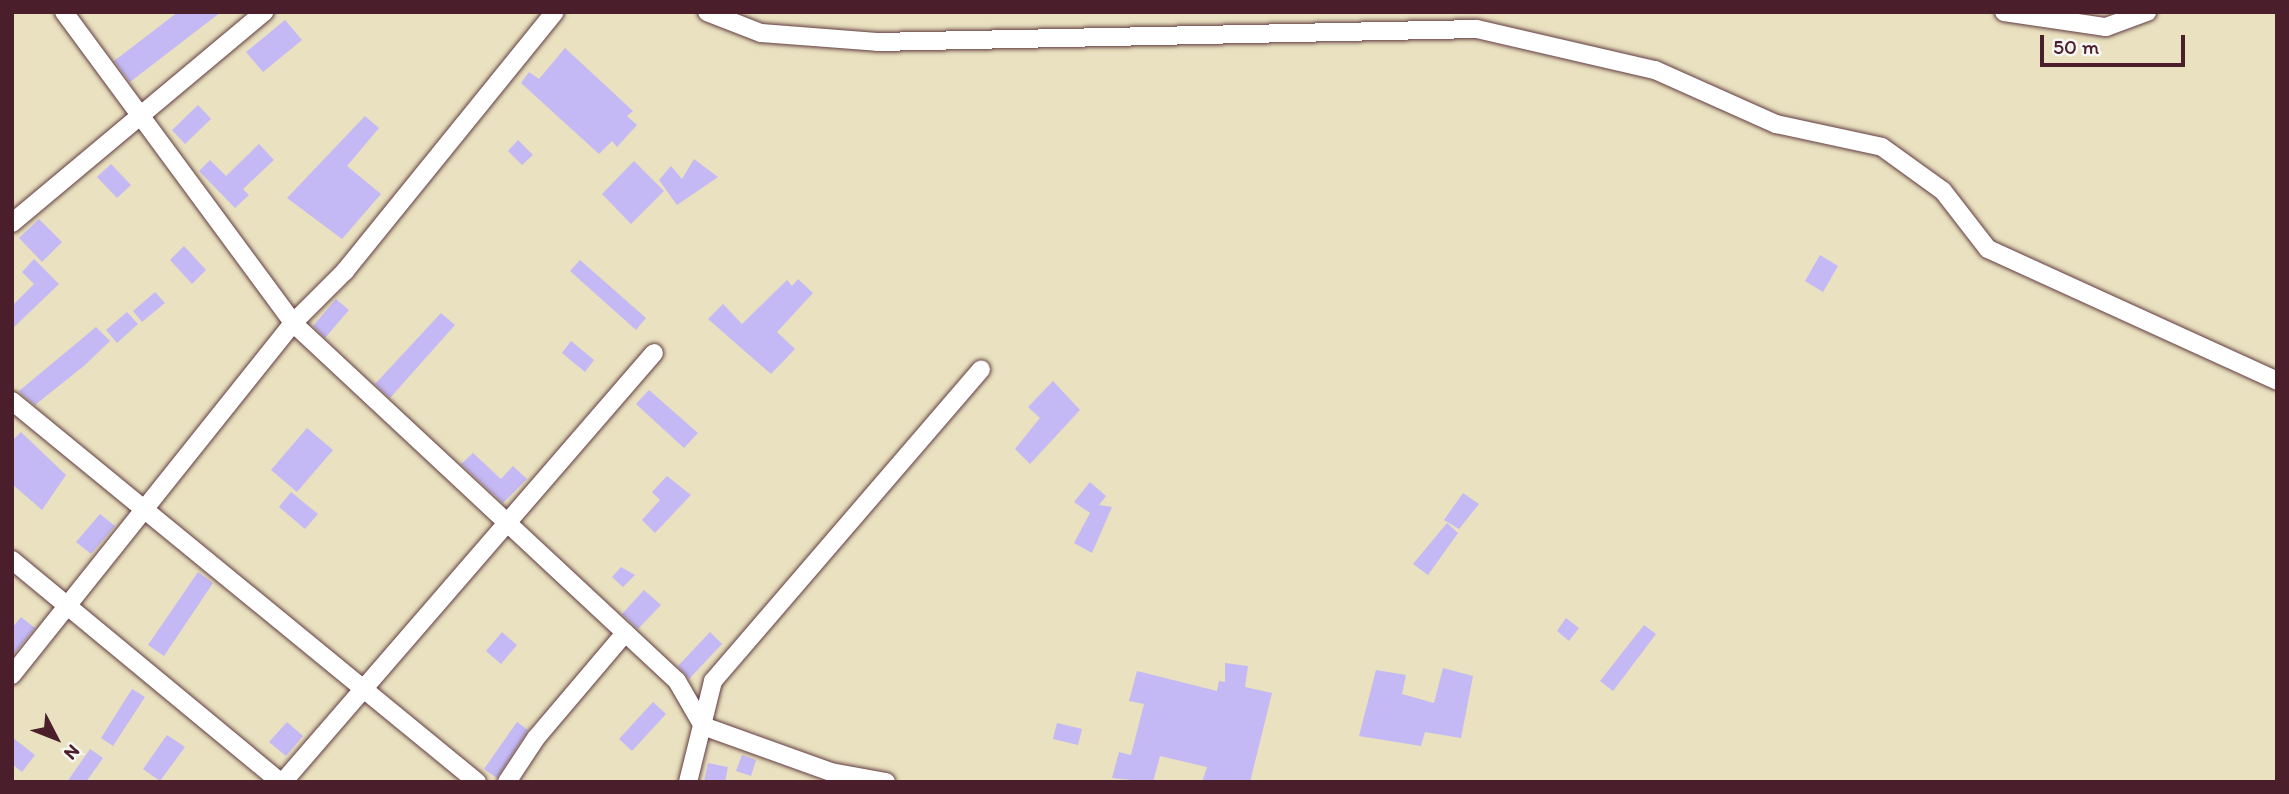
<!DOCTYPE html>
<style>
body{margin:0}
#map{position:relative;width:2289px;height:794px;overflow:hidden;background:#e9e1bf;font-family:Itim,sans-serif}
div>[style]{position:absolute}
.building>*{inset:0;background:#c4b9f4}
.roads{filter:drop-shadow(0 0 2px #623c41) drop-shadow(0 0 2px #623c41)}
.street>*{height:18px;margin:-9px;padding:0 9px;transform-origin:9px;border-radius:9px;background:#fff}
span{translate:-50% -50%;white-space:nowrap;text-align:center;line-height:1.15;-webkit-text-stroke:5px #f6f6f2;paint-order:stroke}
.frame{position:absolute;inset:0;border:14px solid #4a1f2b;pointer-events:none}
.north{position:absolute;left:21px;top:703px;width:70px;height:70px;-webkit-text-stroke:5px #f6f6f2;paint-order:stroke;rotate:132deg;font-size:19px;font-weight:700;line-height:28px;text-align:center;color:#4a1f2b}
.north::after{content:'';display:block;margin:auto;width:24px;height:32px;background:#4a1f2b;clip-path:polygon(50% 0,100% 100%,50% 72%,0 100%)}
.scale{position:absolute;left:2040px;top:35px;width:145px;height:32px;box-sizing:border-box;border:4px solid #4a1f2b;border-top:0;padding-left:9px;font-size:21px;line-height:24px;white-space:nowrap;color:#4a1f2b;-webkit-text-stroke:5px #f6f6f2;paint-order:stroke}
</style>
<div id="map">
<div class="building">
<div style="clip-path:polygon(178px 12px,221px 12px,130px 82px,114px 61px)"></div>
<div style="clip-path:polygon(285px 20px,302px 40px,263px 72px,246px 52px)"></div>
<div style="clip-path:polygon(565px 48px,633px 111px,627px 116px,637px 125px,617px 147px,612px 141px,599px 154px,521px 83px,529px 72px,539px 79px)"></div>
<div style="clip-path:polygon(198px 105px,211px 119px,185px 144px,172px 130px)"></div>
<div style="clip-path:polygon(365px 116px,379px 128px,347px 166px,381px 194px,342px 239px,287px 198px)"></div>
<div style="clip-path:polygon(518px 140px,533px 155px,522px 165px,508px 151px)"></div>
<div style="clip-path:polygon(259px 144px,274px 160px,243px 189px,249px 195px,235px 208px,199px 171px,210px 160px,226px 176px)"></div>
<div style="clip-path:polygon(694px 159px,718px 177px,677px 205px,659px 180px,671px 166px,682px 179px)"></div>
<div style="clip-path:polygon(634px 161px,664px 191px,631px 224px,602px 194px)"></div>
<div style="clip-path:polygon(111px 164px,131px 185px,117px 198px,97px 177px)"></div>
<div style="clip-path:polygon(39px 219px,62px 242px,42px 262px,19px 238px)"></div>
<div style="clip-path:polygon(184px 246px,206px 270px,192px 284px,170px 260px)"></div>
<div style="clip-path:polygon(1820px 255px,1838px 266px,1823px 292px,1805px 281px)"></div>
<div style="clip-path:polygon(34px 259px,59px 284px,12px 329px,12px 306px,34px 284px,22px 272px)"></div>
<div style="clip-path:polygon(580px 260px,646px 318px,636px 330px,570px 271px)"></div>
<div style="clip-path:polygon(798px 279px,813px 293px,777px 332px,795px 349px,771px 374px,708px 319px,723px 304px,742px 324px,787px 280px,792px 286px)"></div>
<div style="clip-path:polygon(155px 292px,165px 303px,142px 322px,133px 311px)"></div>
<div style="clip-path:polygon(336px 299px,349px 310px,325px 338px,313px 326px)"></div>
<div style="clip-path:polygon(127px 312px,138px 324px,117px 343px,106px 330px)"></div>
<div style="clip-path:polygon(441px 313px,455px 325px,390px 398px,375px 384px)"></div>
<div style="clip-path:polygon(96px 327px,110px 341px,85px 365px,35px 405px,23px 395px,19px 391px)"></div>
<div style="clip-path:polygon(571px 341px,594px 360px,585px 372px,562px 353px)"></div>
<div style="clip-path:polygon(1053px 381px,1080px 410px,1030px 464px,1015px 449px,1040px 418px,1028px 407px)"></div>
<div style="clip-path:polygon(649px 390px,698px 433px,684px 448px,636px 404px)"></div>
<div style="clip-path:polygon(307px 428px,333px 450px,297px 492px,271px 470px)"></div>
<div style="clip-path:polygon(21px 432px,66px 475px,42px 510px,12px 484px,12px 441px)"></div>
<div style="clip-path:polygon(473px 453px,501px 479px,513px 466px,527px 479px,503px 503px,461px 464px)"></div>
<div style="clip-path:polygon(667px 476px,691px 495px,655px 533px,642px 520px,660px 500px,652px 492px)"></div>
<div style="clip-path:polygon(1090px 482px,1106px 496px,1099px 505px,1112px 507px,1092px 553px,1074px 543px,1090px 513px,1074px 502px)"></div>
<div style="clip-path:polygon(291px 492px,318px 514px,305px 529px,279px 507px)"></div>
<div style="clip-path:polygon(1463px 493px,1479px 504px,1459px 529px,1444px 520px)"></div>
<div style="clip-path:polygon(100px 514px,115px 526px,91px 554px,76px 542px)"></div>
<div style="clip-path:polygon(1447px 523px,1458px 533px,1428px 575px,1413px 564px)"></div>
<div style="clip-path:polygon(621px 567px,635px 575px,623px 587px,612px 577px)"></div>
<div style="clip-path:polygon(198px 572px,213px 583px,164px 656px,148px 645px)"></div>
<div style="clip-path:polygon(644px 590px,661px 605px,638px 629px,622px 614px)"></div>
<div style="clip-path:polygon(21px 617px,35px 628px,12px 656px,12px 628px)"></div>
<div style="clip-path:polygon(1566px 618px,1579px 628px,1569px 641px,1557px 631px)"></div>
<div style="clip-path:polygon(1644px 625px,1656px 634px,1613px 691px,1600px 681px)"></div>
<div style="clip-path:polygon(502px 632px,517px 645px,501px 664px,486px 651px)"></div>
<div style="clip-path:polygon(710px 632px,722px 644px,689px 679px,678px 666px)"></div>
<div style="clip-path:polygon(1225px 663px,1248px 666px,1245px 687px,1272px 693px,1250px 782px,1202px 782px,1207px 767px,1160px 756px,1153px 782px,1112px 778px,1119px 752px,1131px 755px,1144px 704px,1129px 701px,1137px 671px,1217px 691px,1219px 681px,1225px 682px)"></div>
<div style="clip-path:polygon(1443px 668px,1473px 676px,1461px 738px,1425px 732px,1421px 746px,1359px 736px,1376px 670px,1406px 675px,1402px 694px,1434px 703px)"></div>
<div style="clip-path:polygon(132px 689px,145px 697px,113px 746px,101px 738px)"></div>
<div style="clip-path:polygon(653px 702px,666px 714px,632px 751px,619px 739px)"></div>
<div style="clip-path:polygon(287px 722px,303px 736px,286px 756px,269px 742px)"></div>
<div style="clip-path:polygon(517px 722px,528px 730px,497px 778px,484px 769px)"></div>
<div style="clip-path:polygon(1057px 723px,1082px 729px,1078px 745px,1053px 739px)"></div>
<div style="clip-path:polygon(167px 735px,185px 747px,160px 781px,143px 769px)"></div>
<div style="clip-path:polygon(12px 737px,35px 755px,22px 772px,12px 764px)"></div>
<div style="clip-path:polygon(90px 749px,103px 758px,86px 782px,67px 782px)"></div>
<div style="clip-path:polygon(742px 755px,756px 760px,751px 776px,736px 771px)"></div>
<div style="clip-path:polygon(708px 763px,728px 767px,725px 782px,704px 782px)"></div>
</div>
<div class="roads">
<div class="street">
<div style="left:64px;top:12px;width:386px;rotate:53.6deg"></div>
<div style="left:293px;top:323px;width:525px;rotate:42.99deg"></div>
<div style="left:677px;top:681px;width:52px;rotate:60deg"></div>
<div style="left:703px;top:726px;width:136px;rotate:19.8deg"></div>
<div style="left:831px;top:772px;width:56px;rotate:10.3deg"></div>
<div style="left:707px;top:12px;width:58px;rotate:21.3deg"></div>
<div style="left:761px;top:33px;width:116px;rotate:4.4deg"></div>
<div style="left:877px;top:42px;width:600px;rotate:-1.24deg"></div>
<div style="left:1477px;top:29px;width:183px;rotate:13deg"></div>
<div style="left:1655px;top:70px;width:133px;rotate:24.1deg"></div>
<div style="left:1776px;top:124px;width:108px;rotate:12.2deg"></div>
<div style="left:1882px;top:147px;width:75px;rotate:35.8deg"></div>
<div style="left:1943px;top:191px;width:73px;rotate:52.2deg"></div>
<div style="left:1988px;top:249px;width:318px;rotate:24.5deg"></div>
<div style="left:2004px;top:12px;width:103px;rotate:8.4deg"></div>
<div style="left:2106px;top:27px;width:44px;rotate:-20.1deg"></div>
<div style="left:12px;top:223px;width:329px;rotate:-39.9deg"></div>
<div style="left:12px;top:401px;width:601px;rotate:39.33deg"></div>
<div style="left:12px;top:560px;width:348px;rotate:39.6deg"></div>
<div style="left:12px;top:675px;width:450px;rotate:-51.4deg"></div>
<div style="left:293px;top:323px;width:74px;rotate:-45deg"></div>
<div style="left:345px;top:271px;width:333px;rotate:-51deg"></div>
<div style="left:283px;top:782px;width:567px;rotate:-49.15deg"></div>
<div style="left:507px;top:782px;width:53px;rotate:-56.6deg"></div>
<div style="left:536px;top:738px;width:138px;rotate:-49.7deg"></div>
<div style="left:688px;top:782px;width:104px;rotate:-76.1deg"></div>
<div style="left:713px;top:681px;width:411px;rotate:-49.3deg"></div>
</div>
</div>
<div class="frame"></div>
<div class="north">N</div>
<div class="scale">50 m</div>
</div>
